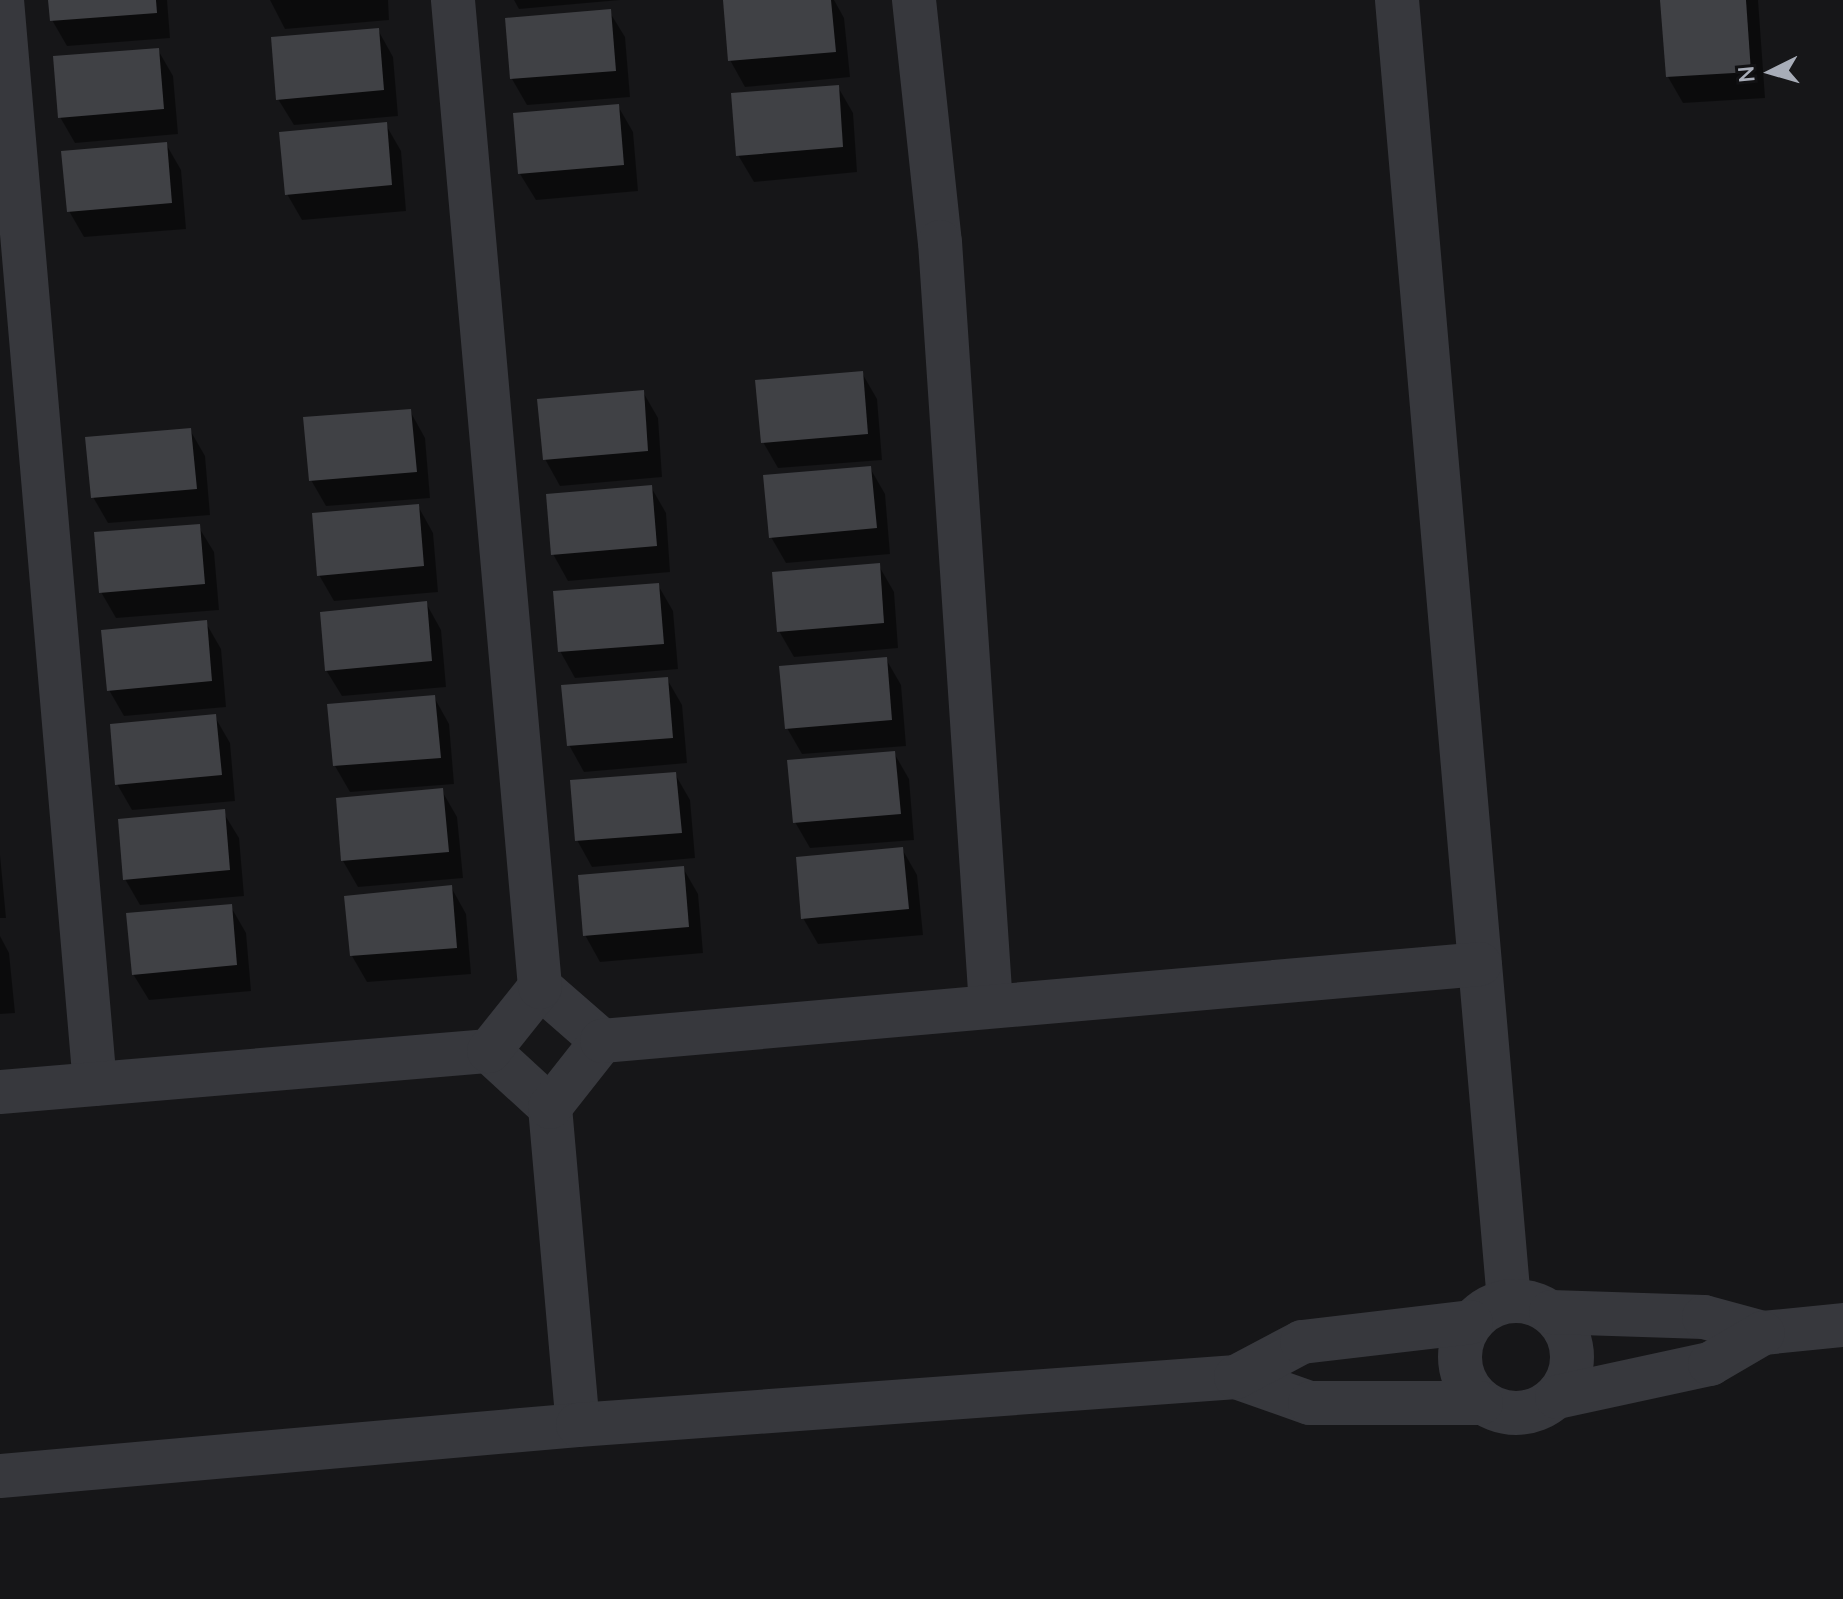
<!DOCTYPE html>
<style>
body{margin:0}
#map{position:relative;width:1843px;height:1599px;overflow:hidden;background:#161618;font-family:"Nunito Sans",sans-serif}
div>[style]{position:absolute}
.shadow>*{inset:0;background:#0007}
.building>*{inset:0;background:#404145}
.minor>*{height:44px;margin:-22px;padding:0 22px;transform-origin:22px;border-radius:22px;background:#37383d}
.minor>.ring{margin:-22px;padding:0;box-sizing:content-box;background:none;border:44px solid #37383d;border-radius:50%}
span{translate:-50% -50%;white-space:nowrap;text-align:center;line-height:1.15;-webkit-text-stroke:8px #111113;paint-order:stroke}
.north{position:absolute;left:1731px;top:32px;width:80px;height:80px;-webkit-text-stroke:6px #111113;paint-order:stroke;rotate:265deg;font-size:22px;font-weight:700;line-height:32px;text-align:center;color:#a8adb8}
.north::after{content:'';display:block;margin:auto;width:28px;height:36px;background:#a8adb8;clip-path:polygon(50% 0,100% 100%,50% 72%,0 100%)}
</style>
<div id="map">
<div class="shadow">
<div style="clip-path:polygon(50px 0,167px 0,170px 38px,67px 46px,52px 20px)"></div>
<div style="clip-path:polygon(270px 0,388px 0,389px 20px,285px 29px)"></div>
<div style="clip-path:polygon(514px 0,620px 0,519px 9px)"></div>
<div style="clip-path:polygon(737px 0,834px 0,844px 18px,850px 77px,745px 87px,730px 60px)"></div>
<div style="clip-path:polygon(1662px 0,1758px 0,1765px 98px,1683px 103px,1668px 77px)"></div>
<div style="clip-path:polygon(609px 11px,625px 37px,630px 97px,527px 105px,512px 79px)"></div>
<div style="clip-path:polygon(378px 30px,393px 57px,398px 116px,294px 125px,278px 99px)"></div>
<div style="clip-path:polygon(158px 50px,173px 76px,178px 134px,75px 143px,60px 117px)"></div>
<div style="clip-path:polygon(838px 87px,853px 113px,857px 172px,754px 182px,738px 155px)"></div>
<div style="clip-path:polygon(618px 106px,633px 132px,638px 191px,536px 200px,520px 174px)"></div>
<div style="clip-path:polygon(386px 125px,401px 151px,406px 211px,302px 220px,287px 194px)"></div>
<div style="clip-path:polygon(166px 144px,181px 170px,186px 229px,84px 237px,69px 211px)"></div>
<div style="clip-path:polygon(862px 373px,877px 399px,882px 460px,778px 468px,763px 442px)"></div>
<div style="clip-path:polygon(643px 392px,658px 418px,662px 477px,560px 486px,545px 459px)"></div>
<div style="clip-path:polygon(410px 411px,425px 438px,430px 498px,326px 506px,311px 480px)"></div>
<div style="clip-path:polygon(190px 430px,205px 456px,210px 515px,108px 523px,93px 497px)"></div>
<div style="clip-path:polygon(870px 468px,885px 494px,890px 554px,786px 563px,771px 537px)"></div>
<div style="clip-path:polygon(651px 487px,666px 513px,670px 572px,568px 581px,553px 554px)"></div>
<div style="clip-path:polygon(418px 506px,433px 533px,438px 592px,334px 601px,319px 575px)"></div>
<div style="clip-path:polygon(198px 526px,214px 552px,219px 610px,116px 618px,101px 592px)"></div>
<div style="clip-path:polygon(879px 566px,894px 592px,898px 648px,794px 657px,779px 631px)"></div>
<div style="clip-path:polygon(658px 585px,673px 611px,678px 669px,575px 678px,560px 651px)"></div>
<div style="clip-path:polygon(426px 603px,441px 630px,446px 687px,342px 696px,326px 670px)"></div>
<div style="clip-path:polygon(206px 623px,221px 649px,226px 707px,124px 716px,109px 690px)"></div>
<div style="clip-path:polygon(886px 659px,901px 685px,906px 746px,802px 754px,787px 728px)"></div>
<div style="clip-path:polygon(667px 679px,682px 705px,687px 763px,584px 772px,569px 745px)"></div>
<div style="clip-path:polygon(434px 697px,449px 724px,454px 784px,350px 792px,335px 766px)"></div>
<div style="clip-path:polygon(215px 717px,230px 743px,235px 801px,132px 810px,117px 784px)"></div>
<div style="clip-path:polygon(894px 753px,909px 779px,914px 840px,810px 848px,795px 822px)"></div>
<div style="clip-path:polygon(675px 774px,690px 800px,695px 858px,592px 867px,577px 840px)"></div>
<div style="clip-path:polygon(442px 791px,457px 817px,463px 878px,358px 887px,343px 861px,338px 800px)"></div>
<div style="clip-path:polygon(223px 812px,239px 838px,244px 896px,140px 905px,125px 879px)"></div>
<div style="clip-path:polygon(902px 849px,917px 875px,923px 935px,818px 944px,803px 918px)"></div>
<div style="clip-path:polygon(0 855px,6px 918px,0 918px)"></div>
<div style="clip-path:polygon(683px 868px,698px 894px,703px 953px,600px 962px,585px 935px)"></div>
<div style="clip-path:polygon(451px 887px,466px 914px,471px 974px,367px 982px,352px 956px)"></div>
<div style="clip-path:polygon(231px 907px,246px 933px,251px 991px,149px 1000px,133px 974px)"></div>
<div style="clip-path:polygon(0 936px,9px 953px,15px 1013px,0 1014px)"></div>
</div>
<div class="building">
<div style="clip-path:polygon(48px 0,156px 0,157px 13px,50px 21px)"></div>
<div style="clip-path:polygon(723px 0,831px 0,836px 52px,728px 61px)"></div>
<div style="clip-path:polygon(1660px 0,1746px 0,1751px 72px,1666px 77px)"></div>
<div style="clip-path:polygon(611px 9px,616px 71px,510px 79px,505px 18px)"></div>
<div style="clip-path:polygon(379px 28px,384px 90px,276px 100px,271px 37px)"></div>
<div style="clip-path:polygon(159px 48px,164px 109px,58px 118px,53px 56px)"></div>
<div style="clip-path:polygon(839px 85px,843px 147px,736px 156px,731px 93px)"></div>
<div style="clip-path:polygon(619px 104px,624px 165px,518px 174px,513px 113px)"></div>
<div style="clip-path:polygon(387px 122px,392px 185px,285px 195px,279px 132px)"></div>
<div style="clip-path:polygon(167px 142px,172px 203px,67px 212px,61px 151px)"></div>
<div style="clip-path:polygon(863px 371px,868px 434px,761px 443px,755px 380px)"></div>
<div style="clip-path:polygon(644px 390px,648px 451px,543px 460px,537px 399px)"></div>
<div style="clip-path:polygon(411px 409px,417px 472px,309px 481px,303px 417px)"></div>
<div style="clip-path:polygon(191px 428px,197px 489px,91px 498px,85px 437px)"></div>
<div style="clip-path:polygon(871px 466px,877px 528px,769px 538px,763px 475px)"></div>
<div style="clip-path:polygon(652px 485px,657px 546px,551px 555px,546px 494px)"></div>
<div style="clip-path:polygon(419px 504px,424px 566px,317px 576px,312px 513px)"></div>
<div style="clip-path:polygon(200px 524px,205px 584px,99px 593px,94px 532px)"></div>
<div style="clip-path:polygon(880px 563px,884px 623px,777px 632px,772px 572px)"></div>
<div style="clip-path:polygon(659px 583px,664px 644px,558px 652px,553px 591px)"></div>
<div style="clip-path:polygon(427px 601px,432px 661px,325px 671px,320px 612px)"></div>
<div style="clip-path:polygon(207px 620px,212px 681px,107px 691px,101px 630px)"></div>
<div style="clip-path:polygon(887px 657px,892px 720px,785px 729px,779px 666px)"></div>
<div style="clip-path:polygon(668px 677px,673px 738px,567px 746px,561px 685px)"></div>
<div style="clip-path:polygon(435px 695px,441px 758px,333px 766px,327px 704px)"></div>
<div style="clip-path:polygon(216px 714px,222px 775px,115px 785px,110px 724px)"></div>
<div style="clip-path:polygon(895px 751px,901px 814px,793px 823px,787px 760px)"></div>
<div style="clip-path:polygon(676px 772px,682px 833px,575px 841px,570px 780px)"></div>
<div style="clip-path:polygon(443px 788px,449px 852px,341px 861px,336px 798px)"></div>
<div style="clip-path:polygon(225px 809px,230px 870px,123px 880px,118px 819px)"></div>
<div style="clip-path:polygon(903px 847px,909px 909px,801px 919px,796px 857px)"></div>
<div style="clip-path:polygon(684px 866px,689px 927px,583px 936px,578px 875px)"></div>
<div style="clip-path:polygon(452px 885px,457px 948px,350px 956px,344px 896px)"></div>
<div style="clip-path:polygon(232px 904px,237px 965px,132px 975px,126px 913px)"></div>
</div>
<div class="minor">
<div style="left:2px;top:0;width:1088px;rotate:85.1deg"></div>
<div style="left:914px;top:0;width:243px;rotate:83.9deg"></div>
<div style="left:940px;top:242px;width:765px;rotate:86.18deg"></div>
<div style="left:1397px;top:0;width:1305px;rotate:85.08deg"></div>
<div style="left:540px;top:987px;width:82px;rotate:41.1deg"></div>
<div style="left:489px;top:1051px;width:83px;rotate:42.6deg"></div>
<div style="left:550px;top:1107px;width:319px;rotate:85deg"></div>
<div style="left:0;top:1092px;width:491px;rotate:-4.8deg"></div>
<div style="left:489px;top:1051px;width:82px;rotate:-51.4deg"></div>
<div style="left:540px;top:987px;width:991px;rotate:-95.04deg"></div>
<div style="left:550px;top:1107px;width:84px;rotate:-51.8deg"></div>
<div style="left:602px;top:1041px;width:881px;rotate:-5.01deg"></div>
<div class="ring" style="left:1460px;top:1301px;width:68px;height:68px"></div>
<div style="left:1551px;top:1312px;width:153px;rotate:1.9deg"></div>
<div style="left:1704px;top:1317px;width:61px;rotate:15.2deg"></div>
<div style="left:1763px;top:1333px;width:80px;rotate:-5.7deg"></div>
<div style="left:1236px;top:1377px;width:78px;rotate:19.4deg"></div>
<div style="left:1310px;top:1403px;width:171px"></div>
<div style="left:1557px;top:1397px;width:157px;rotate:-12.2deg"></div>
<div style="left:1710px;top:1364px;width:61px;rotate:-30.3deg"></div>
<div style="left:0;top:1476px;width:580px;rotate:-5.04deg"></div>
<div style="left:578px;top:1425px;width:660px;rotate:-4.17deg"></div>
<div style="left:1236px;top:1377px;width:75px;rotate:-27.9deg"></div>
<div style="left:1302px;top:1342px;width:170px;rotate:-6.7deg"></div>
</div>
<div class="north">N</div>
</div>
